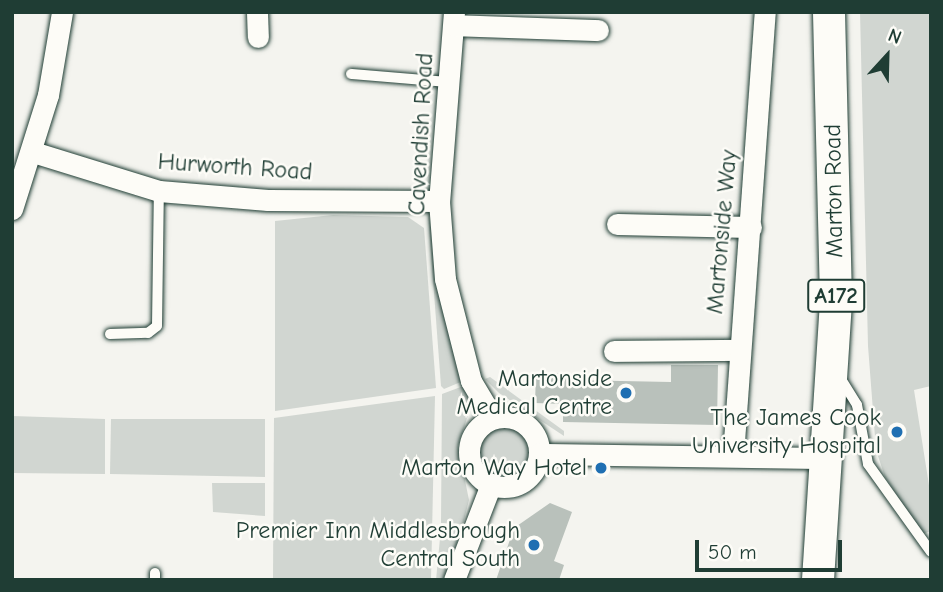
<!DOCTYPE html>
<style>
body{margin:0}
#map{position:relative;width:943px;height:592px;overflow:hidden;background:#f4f4ef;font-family:"Comic Neue",sans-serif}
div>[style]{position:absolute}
.green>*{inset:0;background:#d1d6d1}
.round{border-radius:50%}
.building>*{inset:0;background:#b9c1bb}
.roads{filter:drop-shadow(0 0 2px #1f3d34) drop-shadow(0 0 2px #1f3d34)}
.lane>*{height:10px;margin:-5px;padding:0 5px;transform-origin:5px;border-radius:5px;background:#fdfcf7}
.street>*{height:21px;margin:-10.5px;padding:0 10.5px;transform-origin:10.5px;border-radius:10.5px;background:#fdfcf7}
.street>.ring{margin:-10.5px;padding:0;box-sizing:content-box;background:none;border:21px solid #fdfcf7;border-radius:50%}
.primary>*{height:32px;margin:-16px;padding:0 16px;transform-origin:16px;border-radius:16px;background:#fdfcf7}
.dots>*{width:19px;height:19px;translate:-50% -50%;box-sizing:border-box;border:4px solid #fdfcf7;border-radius:50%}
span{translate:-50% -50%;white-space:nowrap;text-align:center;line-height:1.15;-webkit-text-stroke:5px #fdfcf7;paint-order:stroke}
.shield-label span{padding:2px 5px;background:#fdfcf7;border:2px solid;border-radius:5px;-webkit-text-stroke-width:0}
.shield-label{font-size:23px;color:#1f3d34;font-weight:700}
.street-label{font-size:24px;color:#1f3d34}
.poi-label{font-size:24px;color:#1f3d34}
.right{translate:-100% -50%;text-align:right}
.frame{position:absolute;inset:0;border:14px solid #1f3d34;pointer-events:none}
.north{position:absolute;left:852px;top:21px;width:70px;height:70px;-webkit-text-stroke:5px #fdfcf7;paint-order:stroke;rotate:22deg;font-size:19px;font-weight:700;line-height:28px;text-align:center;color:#1f3d34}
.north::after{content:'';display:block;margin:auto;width:24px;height:32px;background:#1f3d34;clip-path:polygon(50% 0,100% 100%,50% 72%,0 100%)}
.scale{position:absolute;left:695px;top:540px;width:147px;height:32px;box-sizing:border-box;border:4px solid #1f3d34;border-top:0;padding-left:9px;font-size:21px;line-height:24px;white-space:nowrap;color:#1f3d34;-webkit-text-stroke:5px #fdfcf7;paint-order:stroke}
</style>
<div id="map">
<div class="green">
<div style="clip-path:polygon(860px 12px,931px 12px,931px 386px,914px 390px,931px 498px,931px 531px,922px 534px,885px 477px,876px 450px,868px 346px)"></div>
<div style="clip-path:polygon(428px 213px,463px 381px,444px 389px,441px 386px)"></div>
<div style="clip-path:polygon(333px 215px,408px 217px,424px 228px,436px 388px,275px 411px,275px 221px)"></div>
<div style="clip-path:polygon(490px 377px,564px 431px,564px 436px,499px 393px,485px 379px)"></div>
<div style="clip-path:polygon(466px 385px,470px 409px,458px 446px,469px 500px,463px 524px,441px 523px,442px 394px)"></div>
<div style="clip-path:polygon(435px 396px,431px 580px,273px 580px,274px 418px)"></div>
<div style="clip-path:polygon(12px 416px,105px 419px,105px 474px,12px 473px)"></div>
<div style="clip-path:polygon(111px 419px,265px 419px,265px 477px,110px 474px)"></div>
<div class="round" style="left:478px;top:426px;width:52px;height:52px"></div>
<div style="clip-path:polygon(212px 483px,265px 483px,265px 516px,213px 512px)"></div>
<div style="clip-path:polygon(441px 528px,461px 529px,447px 580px,436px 580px)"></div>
</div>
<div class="building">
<div style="clip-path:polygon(671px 365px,718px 365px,717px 425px,563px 422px,563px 404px,535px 403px,536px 373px,571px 374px,571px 380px,671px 382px)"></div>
<div style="clip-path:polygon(550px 503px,572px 512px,554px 561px,564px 565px,559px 580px,496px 580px,514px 528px)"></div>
</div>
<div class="roads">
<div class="lane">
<div style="left:351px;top:74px;width:98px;rotate:4.7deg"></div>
<div style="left:110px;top:334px;width:38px;rotate:-2deg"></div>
<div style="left:148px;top:333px;width:11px;rotate:-38deg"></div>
<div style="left:157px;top:326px;width:135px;rotate:-89.2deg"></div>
<div style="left:839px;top:376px;width:34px;rotate:58deg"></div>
<div style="left:857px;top:405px;width:60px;rotate:79.4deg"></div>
<div style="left:868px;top:464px;width:108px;rotate:54.4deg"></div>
<div style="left:155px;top:580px;width:7px;rotate:-90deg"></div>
</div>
<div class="street">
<div style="left:257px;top:12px;width:25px;rotate:88deg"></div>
<div style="left:454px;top:12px;width:190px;rotate:94.5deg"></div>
<div style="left:439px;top:201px;width:78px;rotate:85.6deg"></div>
<div style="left:445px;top:279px;width:105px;rotate:75.7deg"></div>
<div style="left:471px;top:381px;width:43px;rotate:59.3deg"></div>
<div style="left:454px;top:25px;width:144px;rotate:2deg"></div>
<div style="left:33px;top:152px;width:132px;rotate:17.2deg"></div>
<div style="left:159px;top:191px;width:109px;rotate:4.7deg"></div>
<div style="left:268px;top:200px;width:171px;rotate:0.3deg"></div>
<div style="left:12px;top:209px;width:120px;rotate:-72.5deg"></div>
<div style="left:48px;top:95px;width:84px;rotate:-80.4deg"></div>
<div style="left:617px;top:224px;width:134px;rotate:1.3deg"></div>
<div style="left:614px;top:351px;width:125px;rotate:-0.5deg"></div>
<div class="ring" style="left:469px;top:417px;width:49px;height:49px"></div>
<div style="left:539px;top:454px;width:287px;rotate:0.8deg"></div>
<div style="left:733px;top:455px;width:444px;rotate:-85.9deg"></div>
<div style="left:454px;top:580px;width:103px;rotate:-68.9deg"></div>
</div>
<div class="primary">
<div style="left:818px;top:580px;width:282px;rotate:-86.3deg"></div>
<div style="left:836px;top:299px;width:287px;rotate:-91.4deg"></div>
</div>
</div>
<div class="dots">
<div style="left:626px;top:393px;background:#1f6fb2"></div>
<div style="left:897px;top:432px;background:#1f6fb2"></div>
<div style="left:601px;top:468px;background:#1f6fb2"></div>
<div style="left:534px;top:545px;background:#1f6fb2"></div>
</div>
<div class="shield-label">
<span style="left:836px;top:296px">A172</span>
</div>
<div class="street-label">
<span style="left:421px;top:134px;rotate:-87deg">Cavendish Road</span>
<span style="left:235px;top:167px;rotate:4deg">Hurworth Road</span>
<span style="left:834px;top:191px;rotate:-91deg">Marton Road</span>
<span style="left:722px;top:232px;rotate:-85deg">Martonside Way</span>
</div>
<div class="poi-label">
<span class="right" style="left:612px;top:393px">Martonside<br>Medical Centre</span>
<span class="right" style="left:881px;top:432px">The James Cook<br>University Hospital</span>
<span class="right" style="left:587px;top:468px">Marton Way Hotel</span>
<span class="right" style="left:520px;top:545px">Premier Inn Middlesbrough<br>Central South</span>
</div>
<div class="frame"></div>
<div class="north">N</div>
<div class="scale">50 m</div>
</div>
